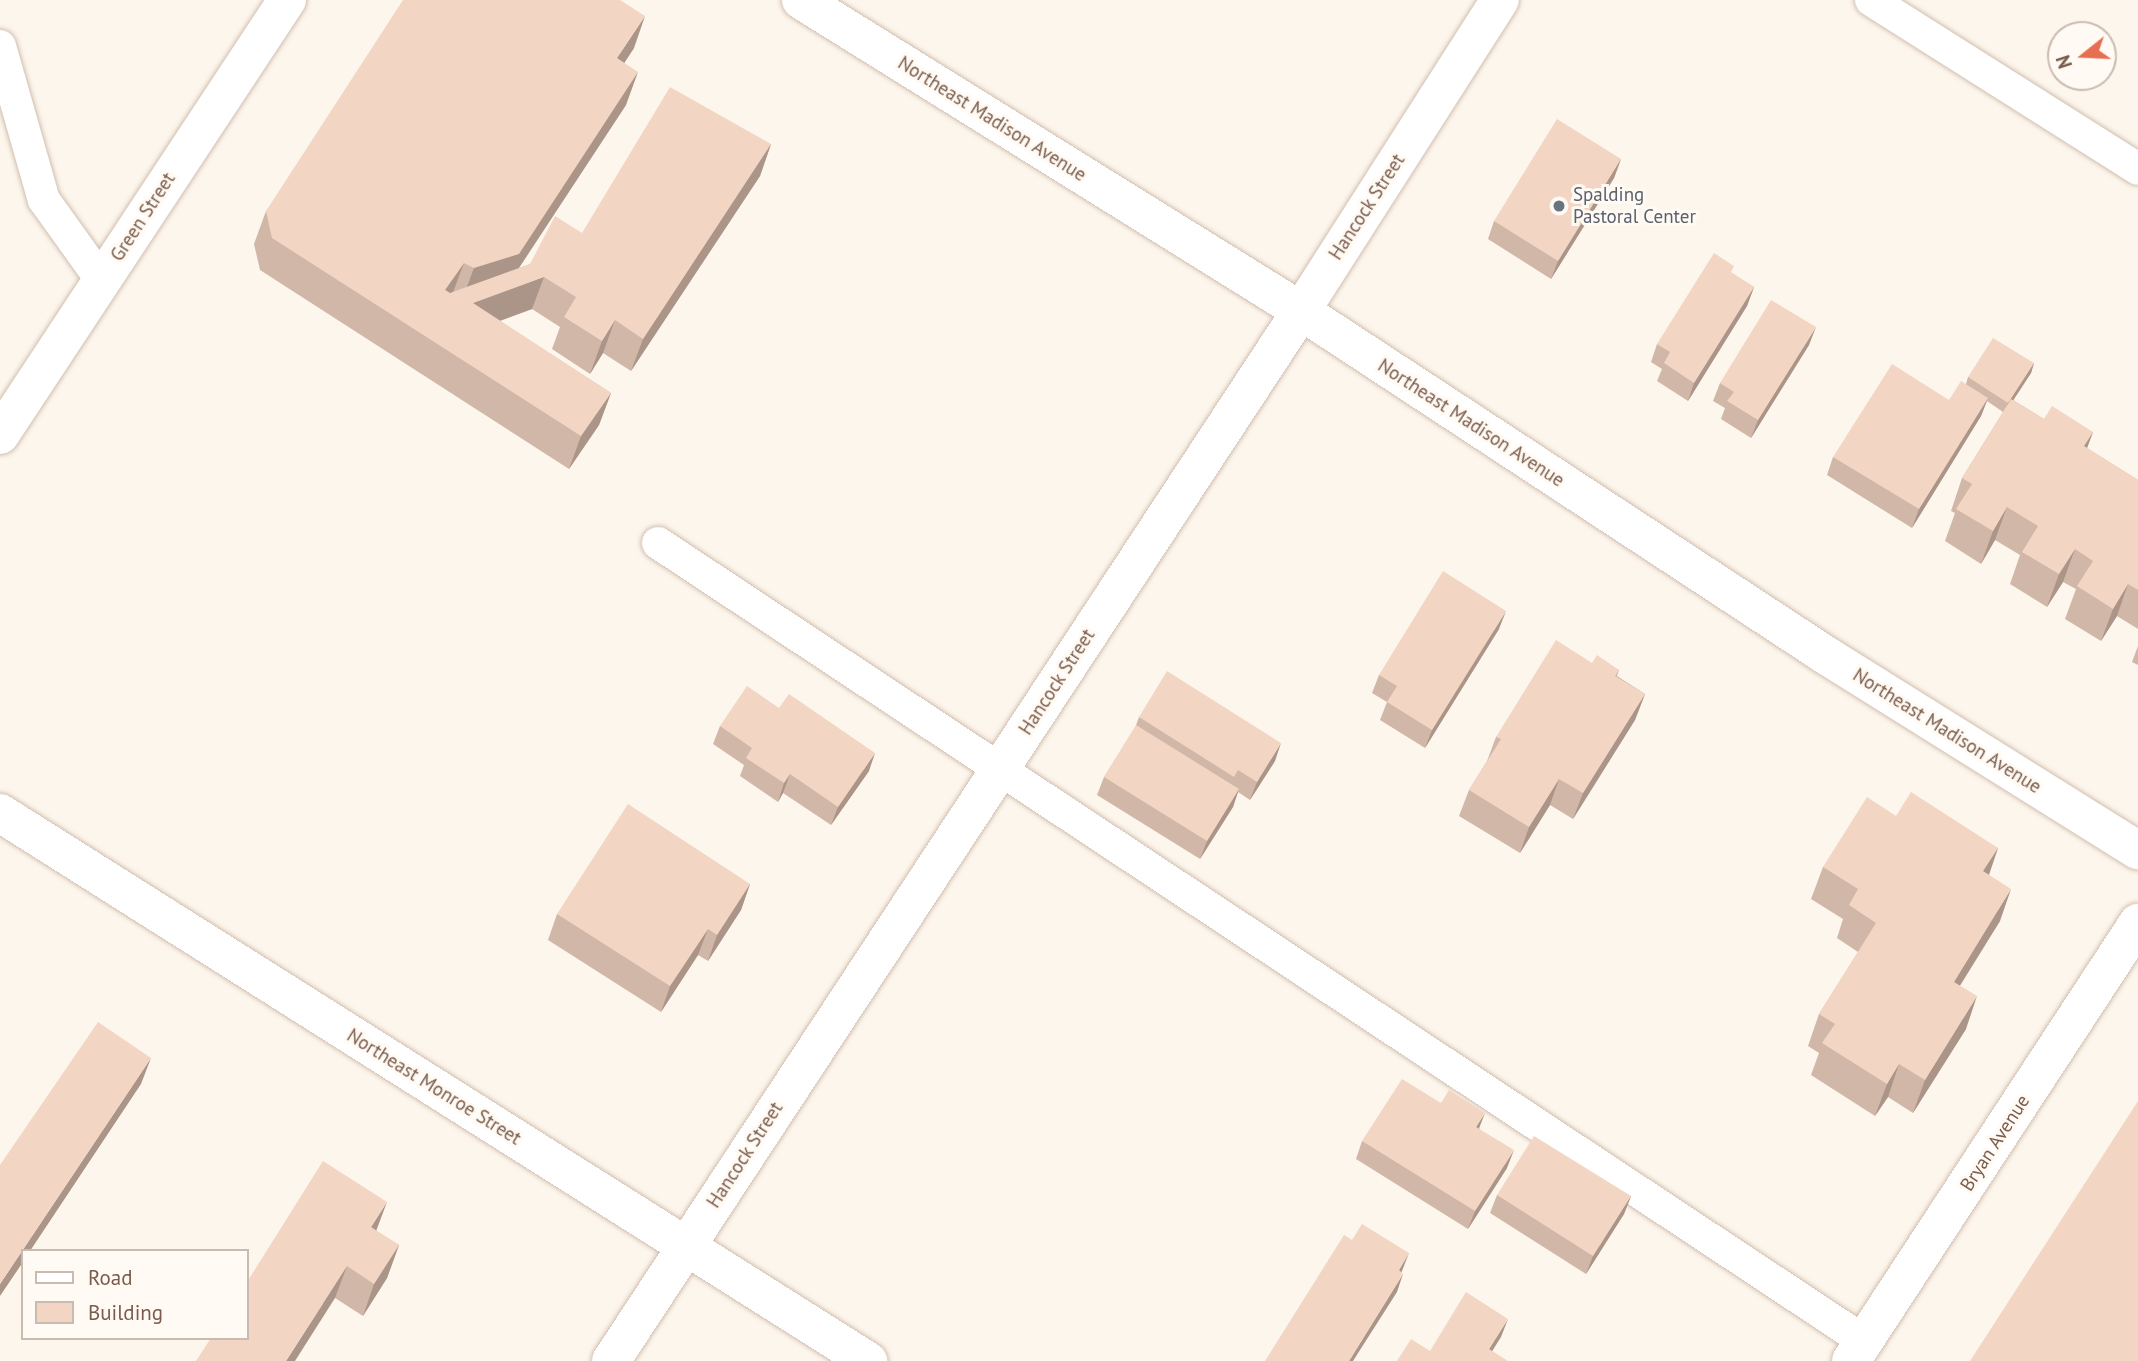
<!DOCTYPE html>
<style>
body{margin:0}
#map{position:relative;width:2138px;height:1361px;overflow:hidden;background:#fdf6ec;font-family:"PT Sans",sans-serif}
div>[style]{position:absolute}
.roads{filter:drop-shadow(0 0 2px #d1beb0) drop-shadow(0 0 2px #d1beb0)}
.service>*{height:32px;margin:-16px;padding:0 16px;transform-origin:16px;border-radius:16px;background:#fff}
.minor>*{height:38px;margin:-19px;padding:0 19px;transform-origin:19px;border-radius:19px;background:#fff}
.tertiary>*{height:38px;margin:-19px;padding:0 19px;transform-origin:19px;border-radius:19px;background:#fff}
.wall>*{inset:0;background:#d1b7a8}
.shaded-wall>*{inset:0;background:#aa9588}
.building>*{inset:0;background:#f3d5c3}
.dots>*{width:19px;height:19px;translate:-50% -50%;box-sizing:border-box;border:4px solid #fffaf3;border-radius:50%}
span{translate:-50% -50%;white-space:nowrap;text-align:center;line-height:1.15;-webkit-text-stroke:6px #fffaf3;paint-order:stroke}
.street-label{font-size:19px;color:#7a5c4d}
.worship-label{font-size:19px;color:#5b616d}
.left{translate:0 -50%;text-align:left}
.legend{position:absolute;left:21px;top:1249px;width:228px;height:91px;box-sizing:border-box;background:#fffaf3;border:2px solid #cabbb1;margin:0;padding:9px 12px;list-style:none;font-size:21px;color:#7a5c4d}
.legend li{display:flex;align-items:center;gap:14px;height:35px}
.legend b{width:35px;border:2px solid #cabbb1}
.north{position:absolute;left:2047px;top:21px;width:70px;height:70px;box-sizing:border-box;background:#fffaf3;border:2px solid #cabbb1;border-radius:50%;rotate:252deg;font-size:19px;font-weight:700;line-height:28px;text-align:center;color:#7a5c4d}
.north::after{content:'';display:block;margin:auto;width:24px;height:32px;background:#e76f51;clip-path:polygon(50% 0,100% 100%,50% 72%,0 100%)}
</style>
<div id="map">
<div class="roads">
<div class="service">
<div style="left:1871px;top:0;width:316px;rotate:32.3deg"></div>
<div style="left:0;top:46px;width:160px;rotate:74.1deg"></div>
<div style="left:44px;top:200px;width:100px;rotate:54.4deg"></div>
<div style="left:658px;top:543px;width:1446px;rotate:33.49deg"></div>
</div>
<div class="minor">
<div style="left:801px;top:0;width:589px;rotate:31.88deg"></div>
<div style="left:1301px;top:311px;width:629px;rotate:33.26deg"></div>
<div style="left:1827px;top:656px;width:367px;rotate:32deg"></div>
<div style="left:0;top:435px;width:521px;rotate:-56.58deg"></div>
<div style="left:611px;top:1361px;width:1256px;rotate:-56.69deg"></div>
<div style="left:1301px;top:311px;width:369px;rotate:-57.4deg"></div>
<div style="left:1851px;top:1361px;width:524px;rotate:-56.77deg"></div>
</div>
<div class="tertiary">
<div style="left:0;top:813px;width:1027px;rotate:32.27deg"></div>
</div>
</div>
<div class="wall">
<div style="clip-path:polygon(634px 48px,624px 63px,626px 105px,519px 268px,530px 264px,582px 233px,771px 144px,760px 176px,631px 371px,603px 353px,590px 374px,552px 349px,560px 327px,532px 309px,500px 321px,611px 393px,599px 425px,569px 469px,260px 270px,254px 244px,266px 211px)"></div>
<div style="clip-path:polygon(1621px 159px,1614px 178px,1551px 279px,1488px 239px,1494px 221px)"></div>
<div style="clip-path:polygon(1731px 273px,1754px 287px,1747px 306px,1688px 401px,1657px 381px,1662px 369px,1651px 362px,1657px 344px)"></div>
<div style="clip-path:polygon(1809px 345px,1751px 438px,1721px 419px,1725px 408px,1713px 401px,1720px 383px)"></div>
<div style="clip-path:polygon(2034px 363px,2031px 373px,2013px 400px,2044px 419px,2093px 432px,2087px 448px,2138px 480px,2138px 629px,2117px 616px,2101px 641px,2065px 619px,2076px 589px,2063px 582px,2047px 607px,2010px 584px,2020px 555px,1995px 540px,1981px 564px,1945px 541px,1955px 513px,1951px 511px,1962px 478px,2003px 412px,1987px 401px,1981px 416px,1912px 528px,1827px 475px,1833px 457px,1949px 400px,1966px 384px,1968px 377px)"></div>
<div style="clip-path:polygon(1499px 629px,1425px 748px,1380px 720px,1387px 702px,1372px 693px,1379px 675px)"></div>
<div style="clip-path:polygon(2138px 646px,2138px 665px,2132px 662px)"></div>
<div style="clip-path:polygon(1592px 663px,1619px 670px,1617px 676px,1645px 694px,1635px 720px,1573px 819px,1550px 805px,1520px 853px,1459px 816px,1469px 790px,1487px 761px,1496px 737px)"></div>
<div style="clip-path:polygon(1139px 717px,1275px 761px,1250px 800px,1238px 792px,1233px 807px,1200px 859px,1097px 795px,1104px 777px,1135px 728px)"></div>
<div style="clip-path:polygon(720px 726px,869px 771px,831px 825px,783px 793px,778px 802px,740px 776px,744px 765px,713px 744px)"></div>
<div style="clip-path:polygon(1896px 816px,1998px 848px,1989px 875px,2000px 921px,1960px 986px,1966px 1029px,1913px 1113px,1888px 1097px,1875px 1116px,1811px 1075px,1819px 1053px,1808px 1046px,1819px 1014px,1858px 952px,1837px 938px,1843px 919px,1811px 899px,1823px 867px)"></div>
<div style="clip-path:polygon(750px 884px,741px 910px,708px 961px,698px 955px,661px 1012px,548px 940px,557px 914px)"></div>
<div style="clip-path:polygon(1479px 1128px,1507px 1168px,1468px 1229px,1356px 1159px,1362px 1141px)"></div>
<div style="clip-path:polygon(1497px 1195px,1631px 1196px,1624px 1214px,1586px 1274px,1490px 1213px)"></div>
<div style="clip-path:polygon(376px 1231px,399px 1245px,387px 1278px,363px 1316px,335px 1298px,196px 1361px)"></div>
</div>
<div class="shaded-wall">
<div style="clip-path:polygon(645px 16px,634px 48px,606px 91px,617px 58px)"></div>
<div style="clip-path:polygon(638px 72px,626px 105px,507px 286px,462px 300px,474px 268px)"></div>
<div style="clip-path:polygon(771px 144px,760px 176px,631px 371px,643px 339px)"></div>
<div style="clip-path:polygon(1621px 159px,1614px 178px,1551px 279px,1558px 261px)"></div>
<div style="clip-path:polygon(464px 263px,452px 295px,445px 290px)"></div>
<div style="clip-path:polygon(544px 277px,532px 309px,461px 335px,473px 303px)"></div>
<div style="clip-path:polygon(1754px 287px,1747px 306px,1688px 401px,1694px 383px)"></div>
<div style="clip-path:polygon(615px 320px,603px 353px,590px 374px,602px 341px)"></div>
<div style="clip-path:polygon(1816px 327px,1809px 345px,1751px 438px,1758px 420px)"></div>
<div style="clip-path:polygon(2034px 363px,2031px 373px,2005px 413px,2008px 403px)"></div>
<div style="clip-path:polygon(611px 393px,599px 425px,569px 469px,581px 436px)"></div>
<div style="clip-path:polygon(1988px 398px,1981px 416px,1912px 528px,1919px 509px)"></div>
<div style="clip-path:polygon(2093px 432px,2081px 464px,2084px 446px)"></div>
<div style="clip-path:polygon(2007px 507px,1995px 540px,1981px 564px,1993px 531px)"></div>
<div style="clip-path:polygon(2075px 549px,2063px 582px,2047px 607px,2059px 574px)"></div>
<div style="clip-path:polygon(2128px 584px,2117px 616px,2101px 641px,2113px 609px)"></div>
<div style="clip-path:polygon(1506px 611px,1499px 629px,1425px 748px,1432px 730px)"></div>
<div style="clip-path:polygon(1645px 694px,1635px 720px,1573px 819px,1583px 793px)"></div>
<div style="clip-path:polygon(1281px 743px,1275px 761px,1250px 800px,1257px 782px)"></div>
<div style="clip-path:polygon(875px 753px,869px 771px,831px 825px,838px 807px)"></div>
<div style="clip-path:polygon(790px 774px,783px 793px,778px 802px,784px 783px)"></div>
<div style="clip-path:polygon(1559px 779px,1550px 805px,1520px 853px,1529px 827px)"></div>
<div style="clip-path:polygon(1239px 789px,1233px 807px,1200px 859px,1207px 841px)"></div>
<div style="clip-path:polygon(1998px 848px,1987px 880px,1983px 871px)"></div>
<div style="clip-path:polygon(750px 884px,741px 910px,708px 961px,717px 935px)"></div>
<div style="clip-path:polygon(2011px 889px,2000px 921px,1942px 1014px,1954px 982px)"></div>
<div style="clip-path:polygon(708px 929px,698px 955px,661px 1012px,670px 986px)"></div>
<div style="clip-path:polygon(1977px 996px,1966px 1029px,1913px 1113px,1925px 1080px)"></div>
<div style="clip-path:polygon(151px 1058px,141px 1084px,30px 1251px,23px 1251px,23px 1262px,0 1296px,0 1284px)"></div>
<div style="clip-path:polygon(1899px 1064px,1888px 1097px,1875px 1116px,1887px 1084px)"></div>
<div style="clip-path:polygon(1485px 1113px,1478px 1131px,1476px 1127px)"></div>
<div style="clip-path:polygon(1514px 1150px,1507px 1168px,1468px 1229px,1475px 1211px)"></div>
<div style="clip-path:polygon(1631px 1196px,1624px 1214px,1586px 1274px,1593px 1256px)"></div>
<div style="clip-path:polygon(387px 1202px,375px 1234px,371px 1227px)"></div>
<div style="clip-path:polygon(399px 1245px,387px 1278px,363px 1316px,374px 1284px)"></div>
<div style="clip-path:polygon(1409px 1253px,1402px 1271px,1392px 1288px,1399px 1270px)"></div>
<div style="clip-path:polygon(347px 1266px,335px 1298px,295px 1361px,286px 1361px)"></div>
<div style="clip-path:polygon(1403px 1274px,1397px 1292px,1353px 1361px,1349px 1361px)"></div>
<div style="clip-path:polygon(1508px 1319px,1501px 1337px,1486px 1361px,1489px 1349px)"></div>
</div>
<div class="building">
<div style="clip-path:polygon(403px 0,620px 0,645px 16px,617px 58px,638px 72px,519px 254px,474px 268px,464px 263px,445px 290px,450px 293px,530px 264px,555px 216px,582px 233px,670px 87px,771px 144px,643px 339px,615px 320px,602px 341px,564px 317px,576px 297px,544px 277px,473px 303px,611px 393px,581px 436px,272px 238px,266px 211px)"></div>
<div style="clip-path:polygon(1557px 119px,1621px 159px,1558px 261px,1494px 221px)"></div>
<div style="clip-path:polygon(1714px 253px,1734px 266px,1731px 272px,1754px 287px,1694px 383px,1664px 363px,1670px 352px,1657px 344px)"></div>
<div style="clip-path:polygon(1771px 300px,1816px 327px,1758px 420px,1727px 401px,1734px 392px,1720px 383px)"></div>
<div style="clip-path:polygon(1993px 338px,2034px 363px,2008px 403px,1968px 377px)"></div>
<div style="clip-path:polygon(1892px 364px,1949px 400px,1961px 381px,1988px 398px,1919px 509px,1833px 457px)"></div>
<div style="clip-path:polygon(2011px 399px,2044px 419px,2052px 406px,2093px 432px,2084px 446px,2138px 480px,2138px 590px,2128px 584px,2113px 609px,2077px 586px,2093px 561px,2075px 549px,2059px 574px,2022px 552px,2038px 526px,2007px 507px,1993px 531px,1956px 509px,1972px 484px,1962px 478px)"></div>
<div style="clip-path:polygon(1443px 571px,1506px 611px,1432px 730px,1387px 702px,1397px 686px,1379px 675px)"></div>
<div style="clip-path:polygon(1556px 640px,1592px 663px,1597px 655px,1619px 670px,1615px 676px,1645px 694px,1583px 793px,1559px 779px,1529px 827px,1469px 790px,1501px 739px,1496px 737px)"></div>
<div style="clip-path:polygon(1167px 671px,1281px 743px,1257px 782px,1238px 770px,1234px 777px,1139px 717px)"></div>
<div style="clip-path:polygon(747px 686px,779px 708px,789px 694px,875px 753px,838px 807px,790px 774px,784px 783px,746px 758px,752px 748px,720px 726px)"></div>
<div style="clip-path:polygon(1136px 725px,1239px 789px,1207px 841px,1104px 777px)"></div>
<div style="clip-path:polygon(1911px 792px,1998px 848px,1983px 871px,2011px 889px,1954px 982px,1977px 996px,1925px 1080px,1899px 1064px,1887px 1084px,1822px 1043px,1835px 1024px,1819px 1014px,1876px 923px,1849px 905px,1858px 889px,1823px 867px,1867px 797px,1896px 816px)"></div>
<div style="clip-path:polygon(628px 804px,750px 884px,717px 935px,708px 929px,670px 986px,557px 914px)"></div>
<div style="clip-path:polygon(98px 1022px,151px 1058px,0 1284px,0 1165px)"></div>
<div style="clip-path:polygon(1402px 1079px,1441px 1103px,1449px 1090px,1485px 1113px,1476px 1127px,1514px 1150px,1475px 1211px,1362px 1141px)"></div>
<div style="clip-path:polygon(2138px 1101px,2138px 1361px,1970px 1361px)"></div>
<div style="clip-path:polygon(1534px 1136px,1631px 1196px,1593px 1256px,1497px 1195px)"></div>
<div style="clip-path:polygon(323px 1161px,387px 1202px,371px 1227px,399px 1245px,374px 1284px,347px 1266px,286px 1361px,196px 1361px,211px 1338px,247px 1338px,247px 1282px)"></div>
<div style="clip-path:polygon(1362px 1224px,1409px 1253px,1399px 1270px,1403px 1274px,1349px 1361px,1265px 1361px,1344px 1235px,1352px 1240px)"></div>
<div style="clip-path:polygon(1466px 1292px,1508px 1319px,1489px 1349px,1508px 1361px,1397px 1361px,1411px 1339px,1430px 1351px)"></div>
</div>
<div class="dots">
<div style="left:1559px;top:206px;background:#6b7280"></div>
</div>
<div class="street-label">
<span style="left:992px;top:119px;rotate:32deg">Northeast Madison Avenue</span>
<span style="left:1367px;top:207px;rotate:-57deg">Hancock Street</span>
<span style="left:143px;top:217px;rotate:-57deg">Green Street</span>
<span style="left:1471px;top:423px;rotate:33deg">Northeast Madison Avenue</span>
<span style="left:1057px;top:682px;rotate:-57deg">Hancock Street</span>
<span style="left:1947px;top:731px;rotate:32deg">Northeast Madison Avenue</span>
<span style="left:434px;top:1087px;rotate:32deg">Northeast Monroe Street</span>
<span style="left:1995px;top:1143px;rotate:-57deg">Bryan Avenue</span>
<span style="left:745px;top:1155px;rotate:-57deg">Hancock Street</span>
</div>
<div class="worship-label">
<span class="left" style="left:1573px;top:206px">Spalding<br>Pastoral Center</span>
</div>
<ul class="legend">
<li><b style="height:9px;background:#fff"></b>Road</li>
<li><b style="height:19px;background:#f3d5c3"></b>Building</li>
</ul>
<div class="north">N</div>
</div>
